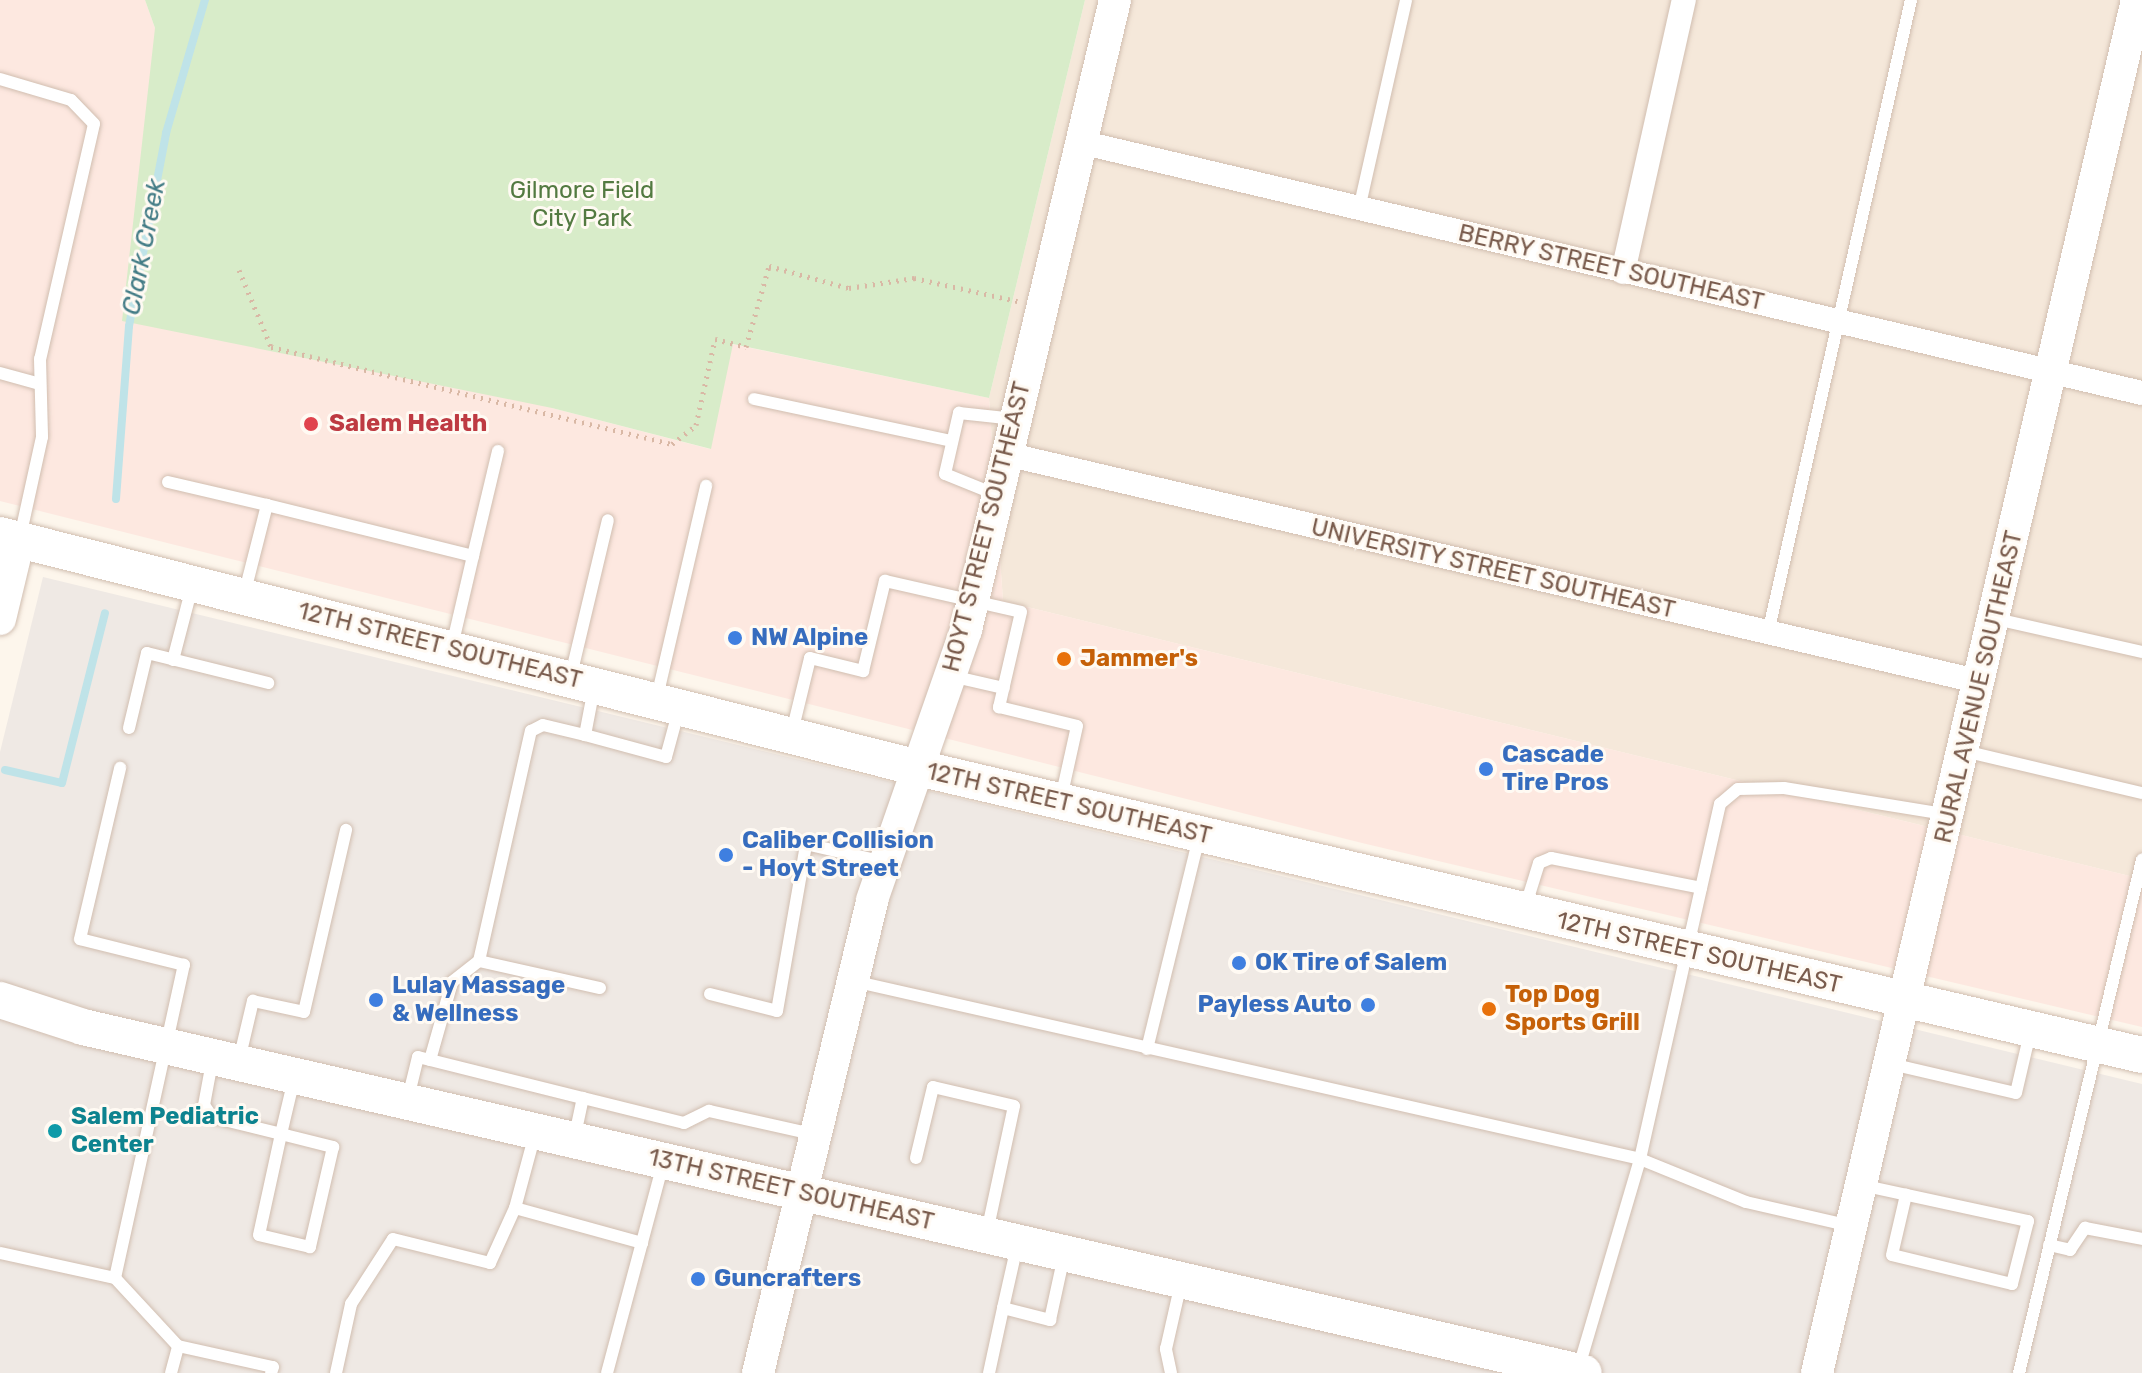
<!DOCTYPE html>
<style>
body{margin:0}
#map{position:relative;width:2142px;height:1373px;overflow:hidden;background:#fdf6ec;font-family:Rubik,sans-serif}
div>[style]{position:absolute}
.residential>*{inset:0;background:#f5e8da}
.commercial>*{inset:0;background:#fde8e0}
.industrial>*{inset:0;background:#efe9e4}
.green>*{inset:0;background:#d8ecc9}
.stream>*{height:8px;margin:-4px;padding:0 4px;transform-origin:4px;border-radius:4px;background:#bfe3e8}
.path>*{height:5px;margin-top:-2.5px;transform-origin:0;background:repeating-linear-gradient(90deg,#d9b8a5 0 2px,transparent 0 8px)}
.roads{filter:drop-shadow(0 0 2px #d1beb0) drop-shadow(0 0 2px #d1beb0)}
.service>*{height:12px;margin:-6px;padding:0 6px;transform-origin:6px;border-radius:6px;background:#fff}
.minor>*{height:24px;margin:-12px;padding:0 12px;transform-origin:12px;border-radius:12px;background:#fff}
.tertiary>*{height:32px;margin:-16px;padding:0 16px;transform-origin:16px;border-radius:16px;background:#fff}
.secondary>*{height:36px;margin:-18px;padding:0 18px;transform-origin:18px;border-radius:18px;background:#fff}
.dots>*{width:22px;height:22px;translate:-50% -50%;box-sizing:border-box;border:4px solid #fffaf3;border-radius:50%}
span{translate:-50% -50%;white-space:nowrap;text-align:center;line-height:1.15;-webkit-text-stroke:6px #fffaf3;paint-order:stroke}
.park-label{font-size:24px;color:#537a41}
.street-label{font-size:24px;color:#7a5c4d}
.health-label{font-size:24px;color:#be3a42;font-weight:700}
.left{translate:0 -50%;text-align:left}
.shop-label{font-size:24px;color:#366cbe;font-weight:700}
.right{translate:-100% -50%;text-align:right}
.food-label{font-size:24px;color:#c56008;font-weight:700}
.culture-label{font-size:24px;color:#0d838f;font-weight:700}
.water-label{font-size:26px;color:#437c86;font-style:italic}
</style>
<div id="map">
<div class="residential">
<div style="clip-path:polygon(1085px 0,2142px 0,2142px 879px,1003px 601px,989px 398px)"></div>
</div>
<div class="commercial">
<div style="clip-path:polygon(0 0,145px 0,155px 28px,552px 408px,710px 449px,732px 344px,989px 398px,1003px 601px,2142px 879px,2142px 1027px,1362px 843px,0 501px)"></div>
</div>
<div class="industrial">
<div style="clip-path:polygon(43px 577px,2142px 1084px,2142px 1373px,0 1373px,0 752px)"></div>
</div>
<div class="green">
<div style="clip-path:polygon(145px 0,1085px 0,989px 398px,733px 344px,711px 449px,552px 408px,122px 321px,155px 28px)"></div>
</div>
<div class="stream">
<div style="left:116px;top:499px;width:173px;rotate:-85.7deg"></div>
<div style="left:129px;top:326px;width:197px;rotate:-79.1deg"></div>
<div style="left:166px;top:133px;width:139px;rotate:-73.7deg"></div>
<div style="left:5px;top:770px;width:58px;rotate:12.8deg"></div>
<div style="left:62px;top:783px;width:175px;rotate:-75.8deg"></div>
</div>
<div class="path">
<div style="left:239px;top:270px;width:83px;rotate:67.4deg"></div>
<div style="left:271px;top:347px;width:413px;rotate:13.6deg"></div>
<div style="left:672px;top:444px;width:31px;rotate:-38deg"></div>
<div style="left:696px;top:425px;width:88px;rotate:-77.5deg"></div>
<div style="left:715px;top:339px;width:32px;rotate:14deg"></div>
<div style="left:746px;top:347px;width:84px;rotate:-74.1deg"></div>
<div style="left:769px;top:266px;width:83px;rotate:15.4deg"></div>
<div style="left:849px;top:288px;width:66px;rotate:-8.7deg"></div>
<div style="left:914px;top:278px;width:106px;rotate:12.6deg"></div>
</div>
<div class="roads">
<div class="service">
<div style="left:0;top:79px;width:74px;rotate:16.5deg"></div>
<div style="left:71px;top:100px;width:33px;rotate:46deg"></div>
<div style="left:94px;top:124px;width:241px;rotate:102.9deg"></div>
<div style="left:40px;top:359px;width:78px;rotate:88.5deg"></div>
<div style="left:42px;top:437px;width:102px;rotate:102.4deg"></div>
<div style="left:1359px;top:209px;width:214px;rotate:-77.3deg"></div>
<div style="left:0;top:373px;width:41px;rotate:15.4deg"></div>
<div style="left:754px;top:399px;width:202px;rotate:12deg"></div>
<div style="left:168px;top:482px;width:102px;rotate:13.1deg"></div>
<div style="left:997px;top:495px;width:56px;rotate:-158deg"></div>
<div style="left:945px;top:474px;width:63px;rotate:-77.1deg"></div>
<div style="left:959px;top:413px;width:56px;rotate:6.1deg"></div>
<div style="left:473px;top:556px;width:108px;rotate:-76.6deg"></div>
<div style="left:244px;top:595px;width:93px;rotate:-75.7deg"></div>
<div style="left:267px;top:505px;width:212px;rotate:13.9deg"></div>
<div style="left:473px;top:556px;width:92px;rotate:103.1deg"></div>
<div style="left:1996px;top:619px;width:150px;rotate:12.7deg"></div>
<div style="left:1768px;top:633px;width:649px;rotate:-77.27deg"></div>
<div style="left:173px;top:660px;width:75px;rotate:-75.4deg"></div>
<div style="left:571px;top:675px;width:159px;rotate:-76.6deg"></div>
<div style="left:951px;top:676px;width:54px;rotate:12.8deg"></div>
<div style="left:594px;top:688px;width:48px;rotate:100.8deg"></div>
<div style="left:585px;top:735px;width:84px;rotate:15.2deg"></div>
<div style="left:666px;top:757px;width:50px;rotate:-74.8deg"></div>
<div style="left:657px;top:697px;width:217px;rotate:-76.9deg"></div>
<div style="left:129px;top:728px;width:77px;rotate:-76.5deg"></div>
<div style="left:147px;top:653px;width:125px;rotate:13.9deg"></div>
<div style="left:792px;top:732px;width:76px;rotate:-76.3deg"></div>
<div style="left:810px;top:658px;width:55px;rotate:13.8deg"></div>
<div style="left:863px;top:671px;width:93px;rotate:-76.3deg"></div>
<div style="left:885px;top:581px;width:139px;rotate:12.8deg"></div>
<div style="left:1021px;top:612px;width:98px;rotate:103deg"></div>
<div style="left:999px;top:707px;width:80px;rotate:13.7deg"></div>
<div style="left:1077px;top:726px;width:74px;rotate:102.5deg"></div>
<div style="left:1964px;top:751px;width:183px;rotate:13.3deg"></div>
<div style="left:1525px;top:908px;width:47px;rotate:-72.7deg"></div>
<div style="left:1539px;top:863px;width:13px;rotate:-23deg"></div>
<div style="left:1551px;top:858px;width:153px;rotate:11.3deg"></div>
<div style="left:479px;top:961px;width:236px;rotate:-77.3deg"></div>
<div style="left:531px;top:731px;width:13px;rotate:-27deg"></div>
<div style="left:543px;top:725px;width:43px;rotate:13.4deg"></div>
<div style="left:853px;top:981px;width:807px;rotate:12.74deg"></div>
<div style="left:1640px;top:1159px;width:114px;rotate:22.1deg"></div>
<div style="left:1746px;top:1202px;width:108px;rotate:12.9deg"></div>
<div style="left:710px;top:994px;width:69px;rotate:14.2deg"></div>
<div style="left:777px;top:1011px;width:169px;rotate:-80.1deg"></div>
<div style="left:806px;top:844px;width:80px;rotate:13deg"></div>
<div style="left:1147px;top:1049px;width:217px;rotate:-76.2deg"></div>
<div style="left:239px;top:1060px;width:61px;rotate:-76.7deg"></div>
<div style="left:253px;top:1001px;width:52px;rotate:12.2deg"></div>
<div style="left:304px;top:1012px;width:187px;rotate:-77deg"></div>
<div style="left:430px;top:1060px;width:81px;rotate:-74.2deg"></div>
<div style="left:452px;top:982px;width:34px;rotate:-38deg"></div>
<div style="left:479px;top:961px;width:124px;rotate:12.6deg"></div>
<div style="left:212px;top:1062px;width:44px;rotate:100.5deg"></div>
<div style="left:204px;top:1105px;width:14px;rotate:56deg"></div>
<div style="left:212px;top:1117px;width:71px;rotate:13.8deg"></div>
<div style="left:281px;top:1134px;width:54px;rotate:14deg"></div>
<div style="left:333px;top:1147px;width:103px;rotate:103deg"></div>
<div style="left:310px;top:1247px;width:52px;rotate:-166.8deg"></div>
<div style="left:259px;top:1235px;width:103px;rotate:-77.7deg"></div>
<div style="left:281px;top:1134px;width:57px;rotate:-76.7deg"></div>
<div style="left:1891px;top:1064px;width:128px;rotate:13.1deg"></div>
<div style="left:2016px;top:1093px;width:62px;rotate:-76.9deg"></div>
<div style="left:408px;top:1098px;width:42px;rotate:-76.3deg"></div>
<div style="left:418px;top:1057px;width:170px;rotate:14deg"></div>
<div style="left:535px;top:1134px;width:77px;rotate:105.1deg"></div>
<div style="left:515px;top:1208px;width:132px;rotate:15.4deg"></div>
<div style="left:575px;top:1135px;width:38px;rotate:-78deg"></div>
<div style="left:583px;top:1098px;width:104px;rotate:13.9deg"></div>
<div style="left:684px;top:1123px;width:28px;rotate:-26deg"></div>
<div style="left:709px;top:1111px;width:106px;rotate:12.6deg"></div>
<div style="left:916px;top:1158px;width:73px;rotate:-76.5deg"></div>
<div style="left:933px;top:1087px;width:83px;rotate:13.2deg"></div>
<div style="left:1014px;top:1106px;width:129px;rotate:102.1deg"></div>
<div style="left:1861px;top:1185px;width:171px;rotate:12.2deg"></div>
<div style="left:2028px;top:1221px;width:65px;rotate:104.3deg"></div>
<div style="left:2012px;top:1284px;width:123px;rotate:-166.4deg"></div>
<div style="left:1892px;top:1255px;width:62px;rotate:-76.9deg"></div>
<div style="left:2049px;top:1245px;width:22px;rotate:13deg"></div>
<div style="left:2070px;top:1250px;width:27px;rotate:-56deg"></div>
<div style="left:2085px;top:1228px;width:58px;rotate:10.9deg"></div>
<div style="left:1017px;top:1246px;width:64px;rotate:102.7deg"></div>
<div style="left:1003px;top:1308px;width:49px;rotate:14.3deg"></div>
<div style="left:1050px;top:1320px;width:66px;rotate:-77.7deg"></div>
<div style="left:0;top:1253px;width:118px;rotate:12.3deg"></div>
<div style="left:115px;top:1278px;width:321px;rotate:-77.6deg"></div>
<div style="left:184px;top:965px;width:107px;rotate:-166deg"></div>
<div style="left:80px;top:939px;width:176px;rotate:-76.8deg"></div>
<div style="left:115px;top:1278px;width:93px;rotate:47.2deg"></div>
<div style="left:178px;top:1346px;width:97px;rotate:12.5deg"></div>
<div style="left:273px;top:1367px;width:6px;rotate:108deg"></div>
<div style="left:1578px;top:1370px;width:220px;rotate:-73.6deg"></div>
<div style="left:1640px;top:1159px;width:364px;rotate:-77.3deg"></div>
<div style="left:1720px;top:804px;width:23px;rotate:-40deg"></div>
<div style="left:1738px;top:789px;width:46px;rotate:-1.2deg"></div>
<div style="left:1784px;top:788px;width:163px;rotate:9.2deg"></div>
<div style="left:171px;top:1373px;width:28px;rotate:-75deg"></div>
<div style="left:336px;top:1373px;width:71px;rotate:-77.7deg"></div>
<div style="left:351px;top:1304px;width:77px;rotate:-57.1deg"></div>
<div style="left:393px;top:1239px;width:100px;rotate:13.9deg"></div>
<div style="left:490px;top:1263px;width:60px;rotate:-65.6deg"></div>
<div style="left:607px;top:1373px;width:216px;rotate:-75deg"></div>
<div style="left:989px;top:1373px;width:66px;rotate:-77.8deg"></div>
<div style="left:1171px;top:1373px;width:25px;rotate:-102deg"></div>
<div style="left:1166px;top:1349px;width:68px;rotate:-77.2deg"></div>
<div style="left:2019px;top:1373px;width:528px;rotate:-76.52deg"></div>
</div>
<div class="minor">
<div style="left:1080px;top:142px;width:1091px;rotate:13.3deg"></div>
<div style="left:1623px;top:272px;width:279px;rotate:-77.4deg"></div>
<div style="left:1006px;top:454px;width:1001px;rotate:13.16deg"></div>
</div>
<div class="tertiary">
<div style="left:0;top:619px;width:81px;rotate:-76.5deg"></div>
<div style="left:758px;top:1373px;width:487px;rotate:-76.4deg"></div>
<div style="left:872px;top:900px;width:286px;rotate:-70.8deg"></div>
<div style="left:966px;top:630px;width:647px;rotate:-76.69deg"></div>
<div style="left:1817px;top:1373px;width:1410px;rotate:-76.88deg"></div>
</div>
<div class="secondary">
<div style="left:0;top:535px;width:943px;rotate:14.24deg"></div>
<div style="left:914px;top:767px;width:1261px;rotate:13.2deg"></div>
<div style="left:0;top:1000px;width:87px;rotate:18deg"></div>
<div style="left:83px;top:1027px;width:1540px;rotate:12.98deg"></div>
</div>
</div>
<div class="dots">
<div style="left:311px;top:424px;background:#e0444e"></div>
<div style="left:735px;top:638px;background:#3f7fe0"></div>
<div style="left:1064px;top:659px;background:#e8710a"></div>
<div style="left:1486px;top:769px;background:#3f7fe0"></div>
<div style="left:726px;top:855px;background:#3f7fe0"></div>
<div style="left:1239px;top:963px;background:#3f7fe0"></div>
<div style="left:376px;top:1000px;background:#3f7fe0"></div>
<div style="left:1368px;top:1005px;background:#3f7fe0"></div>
<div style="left:1489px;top:1009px;background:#e8710a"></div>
<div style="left:55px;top:1131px;background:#0f9aa8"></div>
<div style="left:698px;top:1279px;background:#3f7fe0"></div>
</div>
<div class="park-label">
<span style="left:582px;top:205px">Gilmore Field<br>City Park</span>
</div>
<div class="street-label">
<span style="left:1611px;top:268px;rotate:13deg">BERRY STREET SOUTHEAST</span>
<span style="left:987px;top:527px;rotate:-76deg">HOYT STREET SOUTHEAST</span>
<span style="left:1493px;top:569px;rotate:13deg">UNIVERSITY STREET SOUTHEAST</span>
<span style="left:440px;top:646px;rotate:14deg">12TH STREET SOUTHEAST</span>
<span style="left:1979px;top:687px;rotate:-77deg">RURAL AVENUE SOUTHEAST</span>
<span style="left:1069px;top:804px;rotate:13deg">12TH STREET SOUTHEAST</span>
<span style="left:1699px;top:953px;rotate:13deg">12TH STREET SOUTHEAST</span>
<span style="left:791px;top:1190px;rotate:13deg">13TH STREET SOUTHEAST</span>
</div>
<div class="health-label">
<span class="left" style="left:329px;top:424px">Salem Health</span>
</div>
<div class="shop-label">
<span class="left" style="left:751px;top:638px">NW Alpine</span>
<span class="left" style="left:1502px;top:769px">Cascade<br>Tire Pros</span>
<span class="left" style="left:742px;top:855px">Caliber Collision<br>- Hoyt Street</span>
<span class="left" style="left:1255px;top:963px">OK Tire of Salem</span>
<span class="left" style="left:392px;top:1000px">Lulay Massage<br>&amp; Wellness</span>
<span class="right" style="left:1352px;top:1005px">Payless Auto</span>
<span class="left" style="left:714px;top:1279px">Guncrafters</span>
</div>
<div class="food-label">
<span class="left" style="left:1080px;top:659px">Jammer's</span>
<span class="left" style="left:1505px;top:1009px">Top Dog<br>Sports Grill</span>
</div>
<div class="culture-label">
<span class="left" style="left:71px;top:1131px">Salem Pediatric<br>Center</span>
</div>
<div class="water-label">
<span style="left:144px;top:247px;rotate:-79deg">Clark Creek</span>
</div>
</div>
